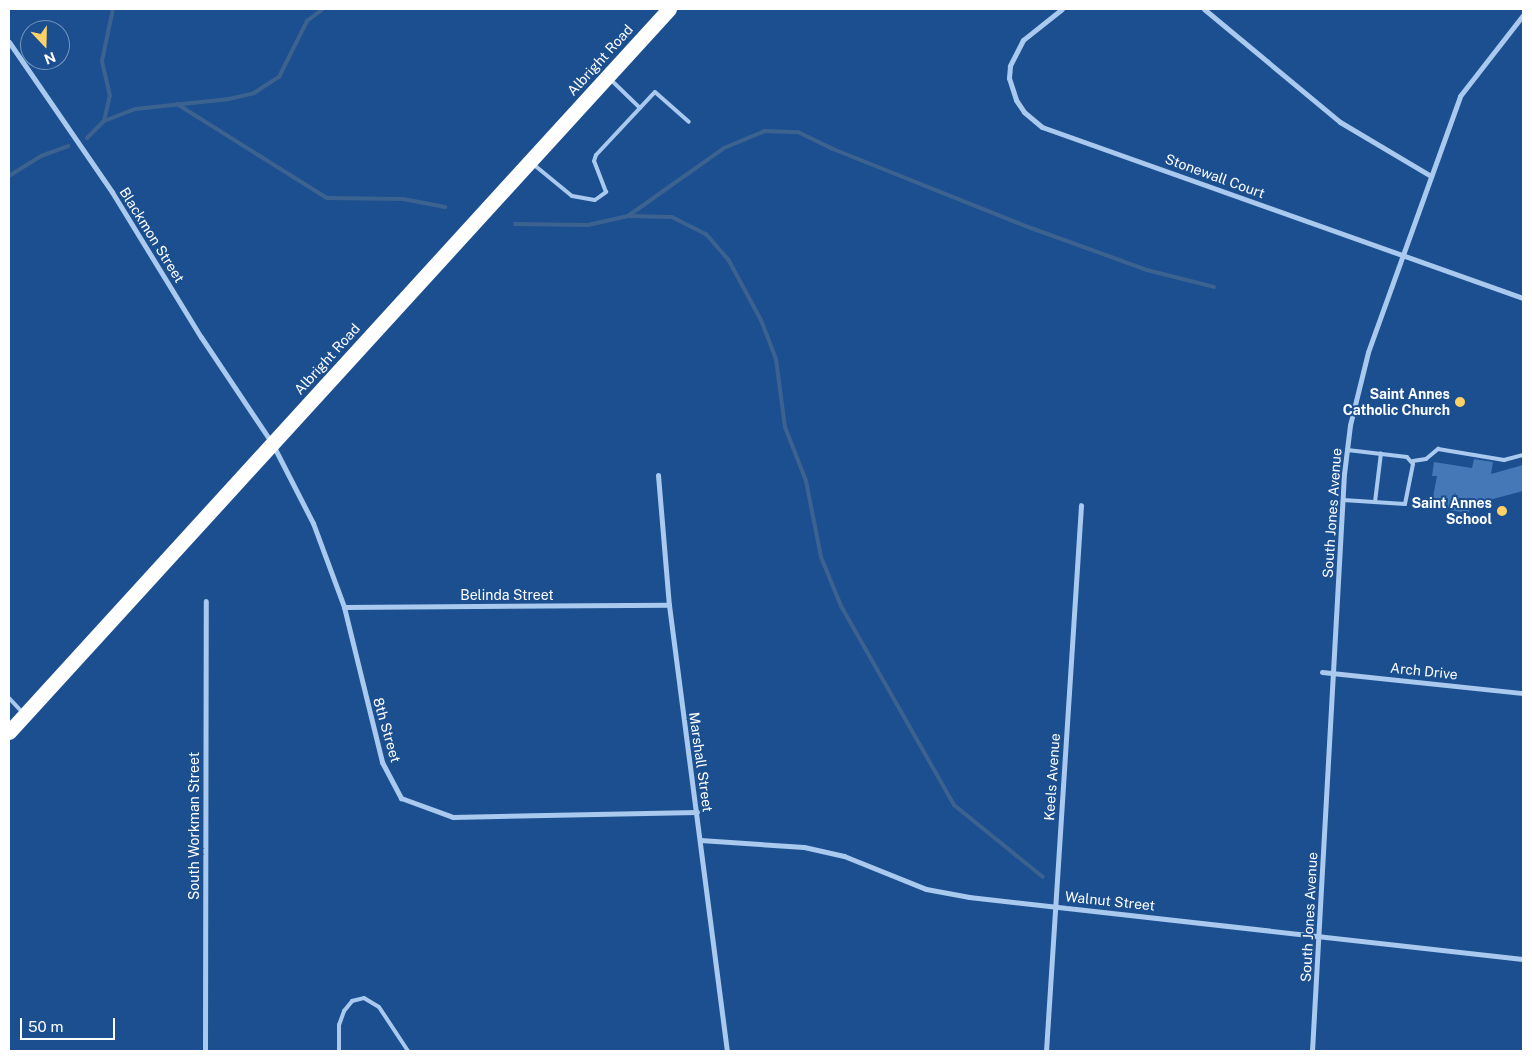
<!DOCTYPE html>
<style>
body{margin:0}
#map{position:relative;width:1532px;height:1060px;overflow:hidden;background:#1b4f8f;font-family:"Public Sans",sans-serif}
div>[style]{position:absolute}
.stream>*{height:4px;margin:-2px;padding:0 2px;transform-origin:2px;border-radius:2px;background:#3c6290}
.building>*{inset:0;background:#4478b7}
.lane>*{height:4px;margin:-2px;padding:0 2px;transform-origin:2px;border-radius:2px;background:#a9c9ee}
.street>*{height:5px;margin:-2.5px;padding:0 2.5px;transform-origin:2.5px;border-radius:2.5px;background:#a9c9ee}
.highway>*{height:15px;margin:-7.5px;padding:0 7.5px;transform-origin:7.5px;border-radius:7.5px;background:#fff}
.dots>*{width:14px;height:14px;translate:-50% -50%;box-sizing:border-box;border:2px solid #1b4f8f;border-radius:50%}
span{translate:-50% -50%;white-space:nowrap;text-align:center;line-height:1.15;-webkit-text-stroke:4px #1b4f8f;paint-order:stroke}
.street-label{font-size:14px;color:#fff}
.poi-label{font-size:14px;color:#fff;font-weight:700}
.right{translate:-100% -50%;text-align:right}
.frame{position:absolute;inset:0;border:10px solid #fff;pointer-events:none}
.north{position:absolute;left:20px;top:20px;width:50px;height:50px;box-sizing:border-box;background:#1b4f8f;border:1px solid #7695bc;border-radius:50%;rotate:159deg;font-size:14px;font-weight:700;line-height:20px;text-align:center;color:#fff}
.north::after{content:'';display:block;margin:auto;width:18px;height:22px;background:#ffd166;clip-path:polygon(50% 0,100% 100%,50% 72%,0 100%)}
.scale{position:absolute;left:20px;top:1018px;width:95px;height:22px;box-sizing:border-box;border:2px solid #fff;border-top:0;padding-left:6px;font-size:15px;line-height:18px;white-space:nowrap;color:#fff;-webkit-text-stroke:4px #1b4f8f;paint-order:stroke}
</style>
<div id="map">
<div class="stream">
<div style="left:177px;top:104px;width:177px;rotate:32.1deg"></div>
<div style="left:327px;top:198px;width:76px;rotate:0.8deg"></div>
<div style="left:403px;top:199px;width:43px;rotate:10.8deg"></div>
<div style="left:104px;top:121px;width:26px;rotate:-77deg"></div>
<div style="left:110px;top:96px;width:36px;rotate:-103deg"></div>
<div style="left:102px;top:61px;width:53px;rotate:-78.1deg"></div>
<div style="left:87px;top:138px;width:24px;rotate:-45deg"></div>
<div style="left:104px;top:121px;width:33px;rotate:-21deg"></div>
<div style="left:135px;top:109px;width:95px;rotate:-6.1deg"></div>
<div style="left:229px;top:99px;width:26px;rotate:-13deg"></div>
<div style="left:254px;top:93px;width:30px;rotate:-33deg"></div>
<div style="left:279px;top:77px;width:63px;rotate:-63.4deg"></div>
<div style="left:307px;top:21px;width:20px;rotate:-37deg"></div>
<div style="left:9px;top:176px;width:38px;rotate:-32deg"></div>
<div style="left:41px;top:156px;width:29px;rotate:-20deg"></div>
<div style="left:628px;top:216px;width:118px;rotate:-35.3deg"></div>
<div style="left:724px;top:148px;width:44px;rotate:-22.5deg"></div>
<div style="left:765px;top:131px;width:33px;rotate:2deg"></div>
<div style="left:798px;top:132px;width:39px;rotate:26deg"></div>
<div style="left:833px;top:149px;width:213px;rotate:21.8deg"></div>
<div style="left:1031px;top:228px;width:123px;rotate:19.9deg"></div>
<div style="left:1147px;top:270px;width:69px;rotate:14.2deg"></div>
<div style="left:515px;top:224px;width:73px;rotate:0.8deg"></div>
<div style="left:588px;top:225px;width:41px;rotate:-12.7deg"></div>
<div style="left:628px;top:216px;width:44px;rotate:1.3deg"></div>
<div style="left:672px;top:217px;width:38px;rotate:27deg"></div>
<div style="left:706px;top:234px;width:33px;rotate:49deg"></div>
<div style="left:728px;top:259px;width:69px;rotate:61.6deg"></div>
<div style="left:761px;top:320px;width:42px;rotate:69deg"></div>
<div style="left:776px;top:359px;width:69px;rotate:82.5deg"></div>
<div style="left:785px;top:427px;width:58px;rotate:68.7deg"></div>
<div style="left:806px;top:481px;width:77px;rotate:78.8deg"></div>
<div style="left:821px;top:557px;width:53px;rotate:67.8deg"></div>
<div style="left:841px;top:606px;width:229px;rotate:60.4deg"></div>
<div style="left:954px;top:805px;width:114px;rotate:39deg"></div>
</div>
<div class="building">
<div style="clip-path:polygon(1474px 459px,1493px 462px,1491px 474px,1523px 465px,1523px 491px,1474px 504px,1468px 513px,1431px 507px,1437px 476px,1432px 476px,1434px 462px,1472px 468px)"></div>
</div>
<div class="lane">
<div style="left:609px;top:78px;width:43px;rotate:44.1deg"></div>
<div style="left:533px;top:164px;width:50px;rotate:39.4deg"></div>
<div style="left:572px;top:196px;width:23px;rotate:10deg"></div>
<div style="left:595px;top:200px;width:14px;rotate:-36deg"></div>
<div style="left:606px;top:192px;width:33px;rotate:-111deg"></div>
<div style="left:594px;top:161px;width:6px;rotate:-72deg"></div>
<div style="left:596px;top:155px;width:86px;rotate:-46.9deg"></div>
<div style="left:655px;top:92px;width:45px;rotate:41.4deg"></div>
<div style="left:1413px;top:461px;width:13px;rotate:-9deg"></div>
<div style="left:1426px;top:459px;width:16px;rotate:-40deg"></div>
<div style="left:1438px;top:449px;width:67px;rotate:9.5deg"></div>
<div style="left:1504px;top:460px;width:20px;rotate:-15deg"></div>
<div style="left:1343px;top:500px;width:62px;rotate:3.7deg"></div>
<div style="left:1405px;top:504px;width:41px;rotate:-78.7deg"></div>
<div style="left:1413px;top:464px;width:9px;rotate:-131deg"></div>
<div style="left:1407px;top:457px;width:60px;rotate:-173.3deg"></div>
<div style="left:1375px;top:502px;width:49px;rotate:-83deg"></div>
<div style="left:9px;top:698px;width:21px;rotate:47deg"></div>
<div style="left:339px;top:1051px;width:26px;rotate:-90deg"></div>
<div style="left:339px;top:1025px;width:15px;rotate:-70deg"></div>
<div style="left:344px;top:1011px;width:13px;rotate:-51deg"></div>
<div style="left:352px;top:1001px;width:12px;rotate:-14deg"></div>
<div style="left:364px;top:998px;width:17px;rotate:31deg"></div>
<div style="left:379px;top:1007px;width:53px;rotate:56.6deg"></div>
</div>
<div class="street">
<div style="left:1062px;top:9px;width:50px;rotate:141.5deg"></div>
<div style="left:1023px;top:40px;width:29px;rotate:117deg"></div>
<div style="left:1010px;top:66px;width:12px;rotate:95deg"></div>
<div style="left:1009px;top:78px;width:23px;rotate:72deg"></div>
<div style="left:1016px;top:100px;width:14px;rotate:56deg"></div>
<div style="left:1024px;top:112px;width:23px;rotate:40deg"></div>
<div style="left:1042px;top:127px;width:510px;rotate:19.57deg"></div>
<div style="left:1204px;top:9px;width:177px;rotate:39.7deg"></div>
<div style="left:1340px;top:122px;width:106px;rotate:30.7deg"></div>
<div style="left:9px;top:42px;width:182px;rotate:55.5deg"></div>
<div style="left:112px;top:192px;width:170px;rotate:58.5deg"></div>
<div style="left:201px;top:337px;width:128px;rotate:56.2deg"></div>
<div style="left:272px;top:443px;width:90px;rotate:62.9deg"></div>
<div style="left:313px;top:523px;width:90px;rotate:69.7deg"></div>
<div style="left:344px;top:607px;width:160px;rotate:76.2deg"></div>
<div style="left:382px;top:762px;width:41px;rotate:62.2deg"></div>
<div style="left:401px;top:798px;width:55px;rotate:20.1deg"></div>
<div style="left:453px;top:817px;width:244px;rotate:-1.2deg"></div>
<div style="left:658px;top:475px;width:130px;rotate:85.2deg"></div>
<div style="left:669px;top:605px;width:450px;rotate:82.6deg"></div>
<div style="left:344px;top:607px;width:325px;rotate:-0.4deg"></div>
<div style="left:1322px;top:672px;width:202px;rotate:6deg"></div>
<div style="left:700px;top:840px;width:104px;rotate:3.9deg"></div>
<div style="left:804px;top:847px;width:41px;rotate:12.7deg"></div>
<div style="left:844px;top:856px;width:88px;rotate:21.9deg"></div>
<div style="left:926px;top:889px;width:44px;rotate:10.5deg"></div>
<div style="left:969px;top:897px;width:557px;rotate:6.39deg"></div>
<div style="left:205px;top:1051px;width:450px;rotate:-89.9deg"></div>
<div style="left:1046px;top:1051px;width:547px;rotate:-86.33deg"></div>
<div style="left:1312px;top:1051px;width:578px;rotate:-86.83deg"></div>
<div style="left:1344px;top:474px;width:49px;rotate:-83deg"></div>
<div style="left:1350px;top:425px;width:75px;rotate:-76.1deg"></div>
<div style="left:1368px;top:352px;width:272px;rotate:-70.2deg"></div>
<div style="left:1460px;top:96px;width:103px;rotate:-52.1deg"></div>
</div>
<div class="highway">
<div style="left:9px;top:732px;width:979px;rotate:-47.61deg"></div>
</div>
<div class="dots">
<div style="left:1460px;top:402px;background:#ffd166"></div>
<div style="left:1502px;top:511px;background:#ffd166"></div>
</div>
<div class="street-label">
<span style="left:600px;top:60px;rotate:-48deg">Albright Road</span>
<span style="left:1215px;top:176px;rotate:20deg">Stonewall Court</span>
<span style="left:152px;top:235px;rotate:58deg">Blackmon Street</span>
<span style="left:327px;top:359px;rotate:-48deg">Albright Road</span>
<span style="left:1332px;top:513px;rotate:-86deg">South Jones Avenue</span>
<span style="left:507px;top:595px">Belinda Street</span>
<span style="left:1424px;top:671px;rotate:6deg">Arch Drive</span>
<span style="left:387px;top:730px;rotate:74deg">8th Street</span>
<span style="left:701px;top:762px;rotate:82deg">Marshall Street</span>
<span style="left:1052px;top:777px;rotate:-86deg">Keels Avenue</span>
<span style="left:194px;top:826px;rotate:-90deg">South Workman Street</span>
<span style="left:1110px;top:901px;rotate:6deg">Walnut Street</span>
<span style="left:1309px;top:917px;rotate:-87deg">South Jones Avenue</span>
</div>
<div class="poi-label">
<span class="right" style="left:1450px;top:402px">Saint Annes<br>Catholic Church</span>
<span class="right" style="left:1492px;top:511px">Saint Annes<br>School</span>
</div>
<div class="frame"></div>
<div class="north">N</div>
<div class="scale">50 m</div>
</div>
